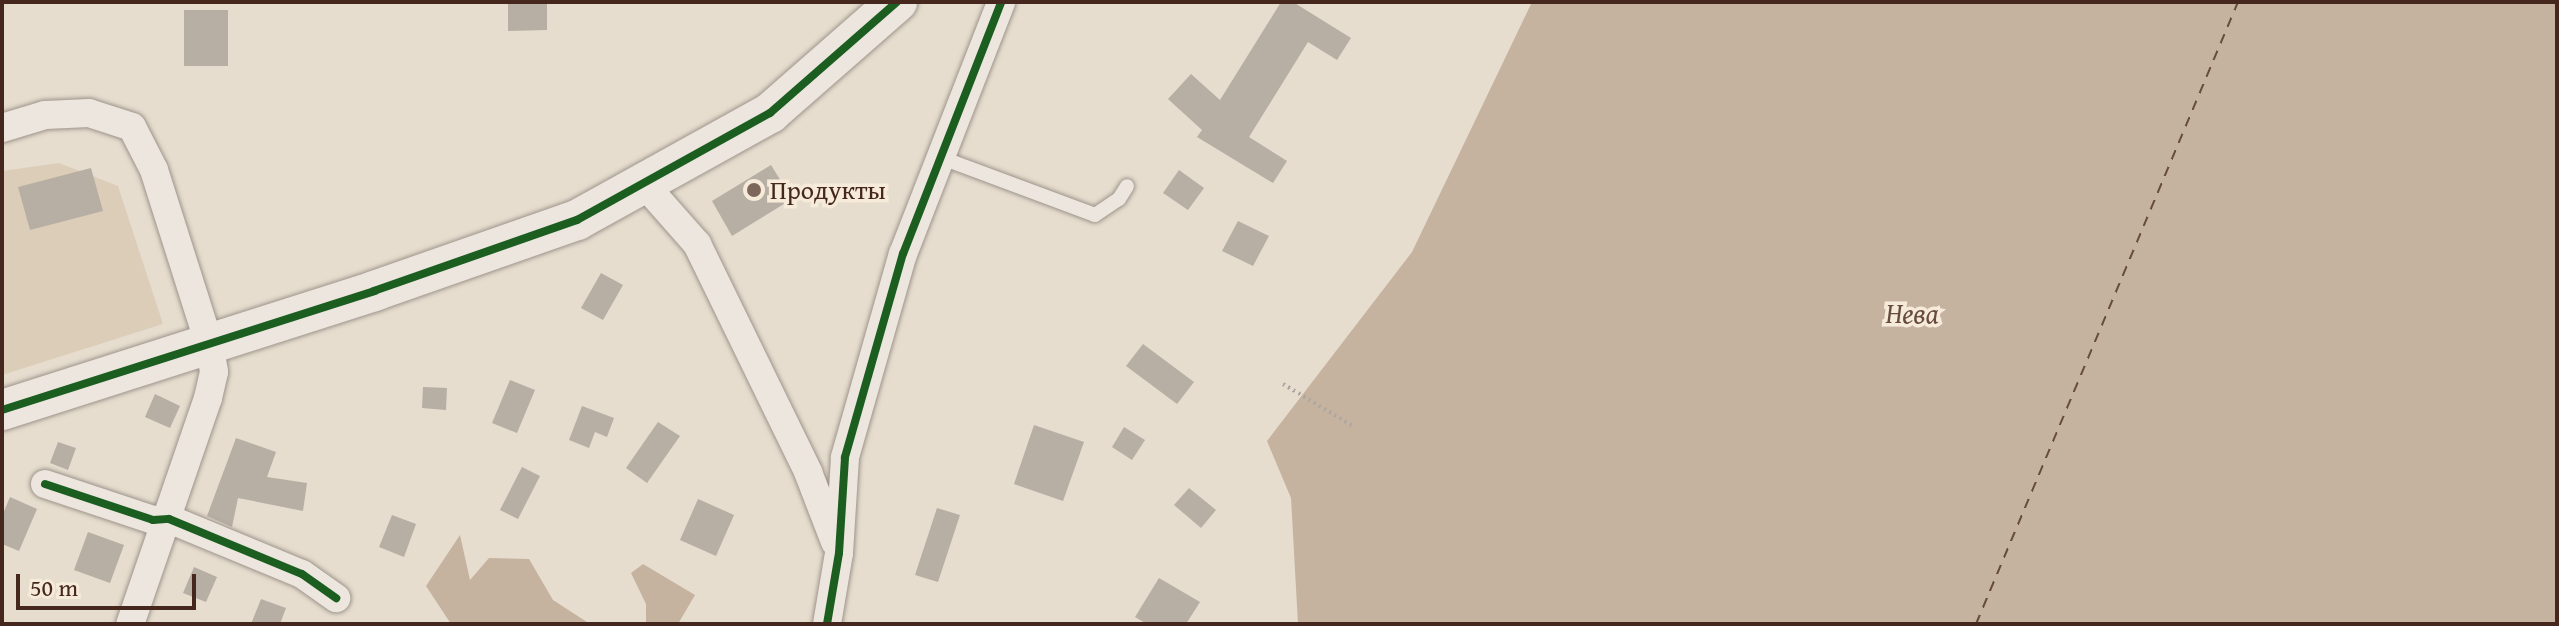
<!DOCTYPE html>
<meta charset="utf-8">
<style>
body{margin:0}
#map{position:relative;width:2559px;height:626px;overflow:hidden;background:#e6ddce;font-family:"Gentium Book Plus",serif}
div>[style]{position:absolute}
.green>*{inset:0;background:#dccdb9}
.water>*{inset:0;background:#c5b29f}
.ferry>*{height:2px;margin-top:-1px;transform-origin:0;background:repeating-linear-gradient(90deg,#674b3e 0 10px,transparent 0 18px)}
.building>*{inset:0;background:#b7aea4}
.path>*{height:4px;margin-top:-2px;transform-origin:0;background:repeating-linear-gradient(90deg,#aea7a1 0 2px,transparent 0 6px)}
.roads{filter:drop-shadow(0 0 2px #9e948b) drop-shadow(0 0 2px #9e948b)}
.lane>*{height:14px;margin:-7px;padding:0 7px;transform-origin:7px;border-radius:7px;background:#ece6df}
.street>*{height:28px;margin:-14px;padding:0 14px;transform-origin:14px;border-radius:14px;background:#ece6df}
.secondary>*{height:40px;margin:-20px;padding:0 20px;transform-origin:20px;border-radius:20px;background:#ece6df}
.cycleway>*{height:8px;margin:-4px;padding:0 4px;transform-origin:4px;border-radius:4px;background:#1b5e20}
.dots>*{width:22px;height:22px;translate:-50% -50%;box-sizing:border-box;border:4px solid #f6ead9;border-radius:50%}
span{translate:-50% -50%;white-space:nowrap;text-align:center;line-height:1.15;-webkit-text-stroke:7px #f6ead9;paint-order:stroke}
.poi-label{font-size:26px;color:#45271d}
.left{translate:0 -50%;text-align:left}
.water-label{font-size:28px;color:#674b3e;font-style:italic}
.frame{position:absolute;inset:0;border:4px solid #45271d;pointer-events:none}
.scale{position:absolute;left:16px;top:574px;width:180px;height:36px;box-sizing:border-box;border:4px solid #45271d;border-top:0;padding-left:10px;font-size:24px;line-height:28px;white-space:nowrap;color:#45271d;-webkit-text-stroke:6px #f6ead9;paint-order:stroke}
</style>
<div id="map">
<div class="green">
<div style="clip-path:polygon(59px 163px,118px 186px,163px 324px,2px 375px,2px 171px)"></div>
</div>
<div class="water">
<div style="clip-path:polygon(1532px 2px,2557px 2px,2557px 624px,1298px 624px,1291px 498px,1267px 441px,1412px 252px)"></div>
<div style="clip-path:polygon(460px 535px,470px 580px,489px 558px,529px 559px,553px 600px,590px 624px,451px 624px,426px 586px)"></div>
<div style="clip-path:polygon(643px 564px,695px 595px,678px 624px,646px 624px,646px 604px,631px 573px)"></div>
</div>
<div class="ferry">
<div style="left:1976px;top:624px;width:675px;rotate:-67.16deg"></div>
</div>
<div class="building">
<div style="clip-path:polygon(508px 2px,547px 2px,547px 30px,508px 31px)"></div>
<div style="clip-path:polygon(1281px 2px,1293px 2px,1351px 38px,1337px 60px,1308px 42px,1249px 137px,1287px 161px,1273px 183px,1197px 137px,1202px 130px,1168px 99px,1191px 74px,1220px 100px)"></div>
<div style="clip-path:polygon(184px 10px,228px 10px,228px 66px,184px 66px)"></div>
<div style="clip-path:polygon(771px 165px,792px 199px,732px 236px,712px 201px)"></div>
<div style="clip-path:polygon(91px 168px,103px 211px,30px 230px,18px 187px)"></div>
<div style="clip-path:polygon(1179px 170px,1204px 188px,1188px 210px,1163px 193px)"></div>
<div style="clip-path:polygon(1238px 221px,1269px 236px,1253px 266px,1222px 251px)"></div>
<div style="clip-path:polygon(601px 273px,623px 285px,603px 320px,581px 308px)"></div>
<div style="clip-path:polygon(1143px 344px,1194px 382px,1177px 404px,1126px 366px)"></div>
<div style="clip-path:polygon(510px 380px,535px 390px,517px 433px,492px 423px)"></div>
<div style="clip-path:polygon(423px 387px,447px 388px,446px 410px,422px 408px)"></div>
<div style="clip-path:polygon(155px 394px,180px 406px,170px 428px,145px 417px)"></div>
<div style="clip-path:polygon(582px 406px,614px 418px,607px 437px,595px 432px,589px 448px,569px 440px)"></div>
<div style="clip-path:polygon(658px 422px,680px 436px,647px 483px,626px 468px)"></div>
<div style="clip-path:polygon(1034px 425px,1084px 442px,1063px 501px,1014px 484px)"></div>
<div style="clip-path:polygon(1124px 427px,1145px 440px,1132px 460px,1112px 447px)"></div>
<div style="clip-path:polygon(236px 438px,276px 452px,267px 477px,307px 483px,303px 511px,238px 498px,232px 527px,207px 516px)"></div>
<div style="clip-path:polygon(58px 442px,76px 448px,68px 470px,50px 463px)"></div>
<div style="clip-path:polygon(522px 467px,540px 476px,518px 519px,500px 510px)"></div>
<div style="clip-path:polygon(1189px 488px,1216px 510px,1201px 528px,1174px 505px)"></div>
<div style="clip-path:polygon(10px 497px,37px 509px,19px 551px,2px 544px,2px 516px)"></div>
<div style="clip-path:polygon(698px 499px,734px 515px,716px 556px,680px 540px)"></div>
<div style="clip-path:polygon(937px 508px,960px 515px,938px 582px,915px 575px)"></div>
<div style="clip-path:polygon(392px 515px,416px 524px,404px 557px,379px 547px)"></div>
<div style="clip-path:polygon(88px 532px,124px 545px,110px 583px,74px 570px)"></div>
<div style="clip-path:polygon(194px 567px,217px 577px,206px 602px,183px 593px)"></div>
<div style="clip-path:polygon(1159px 578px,1200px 602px,1186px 624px,1147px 624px,1135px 617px)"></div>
<div style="clip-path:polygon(261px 599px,286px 608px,280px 624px,251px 624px)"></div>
</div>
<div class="path">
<div style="left:1283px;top:384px;width:82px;rotate:31deg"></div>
</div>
<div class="roads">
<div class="lane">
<div style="left:942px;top:158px;width:163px;rotate:20.4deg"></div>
<div style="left:1095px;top:215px;width:29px;rotate:-34deg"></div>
<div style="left:1119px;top:199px;width:15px;rotate:-58deg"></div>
</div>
<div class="street">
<div style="left:2px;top:128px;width:45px;rotate:-16.8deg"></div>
<div style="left:45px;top:115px;width:44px;rotate:-2.6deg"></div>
<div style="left:89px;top:113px;width:45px;rotate:18deg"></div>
<div style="left:132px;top:127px;width:48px;rotate:62.9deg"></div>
<div style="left:154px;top:170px;width:182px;rotate:72.4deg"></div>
<div style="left:209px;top:343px;width:29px;rotate:80deg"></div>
<div style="left:214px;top:372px;width:27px;rotate:103deg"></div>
<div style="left:208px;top:398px;width:239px;rotate:109deg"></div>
<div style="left:645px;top:185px;width:79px;rotate:48.6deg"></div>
<div style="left:697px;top:244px;width:254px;rotate:64deg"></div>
<div style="left:808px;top:472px;width:75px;rotate:68.9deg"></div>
<div style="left:45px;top:484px;width:114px;rotate:18.4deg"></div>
<div style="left:153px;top:520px;width:16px;rotate:-4deg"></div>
<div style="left:169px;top:519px;width:144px;rotate:22.5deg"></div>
<div style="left:302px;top:574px;width:42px;rotate:35.2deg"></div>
<div style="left:827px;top:624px;width:72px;rotate:-80.4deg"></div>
<div style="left:839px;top:553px;width:96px;rotate:-86.4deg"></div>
<div style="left:845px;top:457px;width:211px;rotate:-74.1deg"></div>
<div style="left:903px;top:254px;width:270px;rotate:-68.7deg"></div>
</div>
<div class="secondary">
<div style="left:2px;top:410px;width:391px;rotate:-17.7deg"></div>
<div style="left:374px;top:291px;width:215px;rotate:-19.3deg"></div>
<div style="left:577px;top:220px;width:221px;rotate:-29deg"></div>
<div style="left:770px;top:113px;width:169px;rotate:-41.2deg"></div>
</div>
</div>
<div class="cycleway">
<div style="left:2px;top:410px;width:391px;rotate:-17.7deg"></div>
<div style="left:374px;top:291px;width:215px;rotate:-19.3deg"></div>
<div style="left:577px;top:220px;width:221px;rotate:-29deg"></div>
<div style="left:770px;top:113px;width:169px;rotate:-41.2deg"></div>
<div style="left:45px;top:484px;width:114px;rotate:18.4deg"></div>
<div style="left:153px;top:520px;width:16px;rotate:-4deg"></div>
<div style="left:169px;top:519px;width:144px;rotate:22.5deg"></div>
<div style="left:302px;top:574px;width:42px;rotate:35.2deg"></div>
<div style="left:827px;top:624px;width:72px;rotate:-80.4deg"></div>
<div style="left:839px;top:553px;width:96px;rotate:-86.4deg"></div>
<div style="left:845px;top:457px;width:211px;rotate:-74.1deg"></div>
<div style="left:903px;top:254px;width:270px;rotate:-68.7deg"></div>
</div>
<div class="dots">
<div style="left:754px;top:190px;background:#7d675b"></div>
</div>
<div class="poi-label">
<span class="left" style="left:770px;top:190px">Продукты</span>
</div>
<div class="water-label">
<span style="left:1912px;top:313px">Нева</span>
</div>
<div class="frame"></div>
<div class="scale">50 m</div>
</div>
